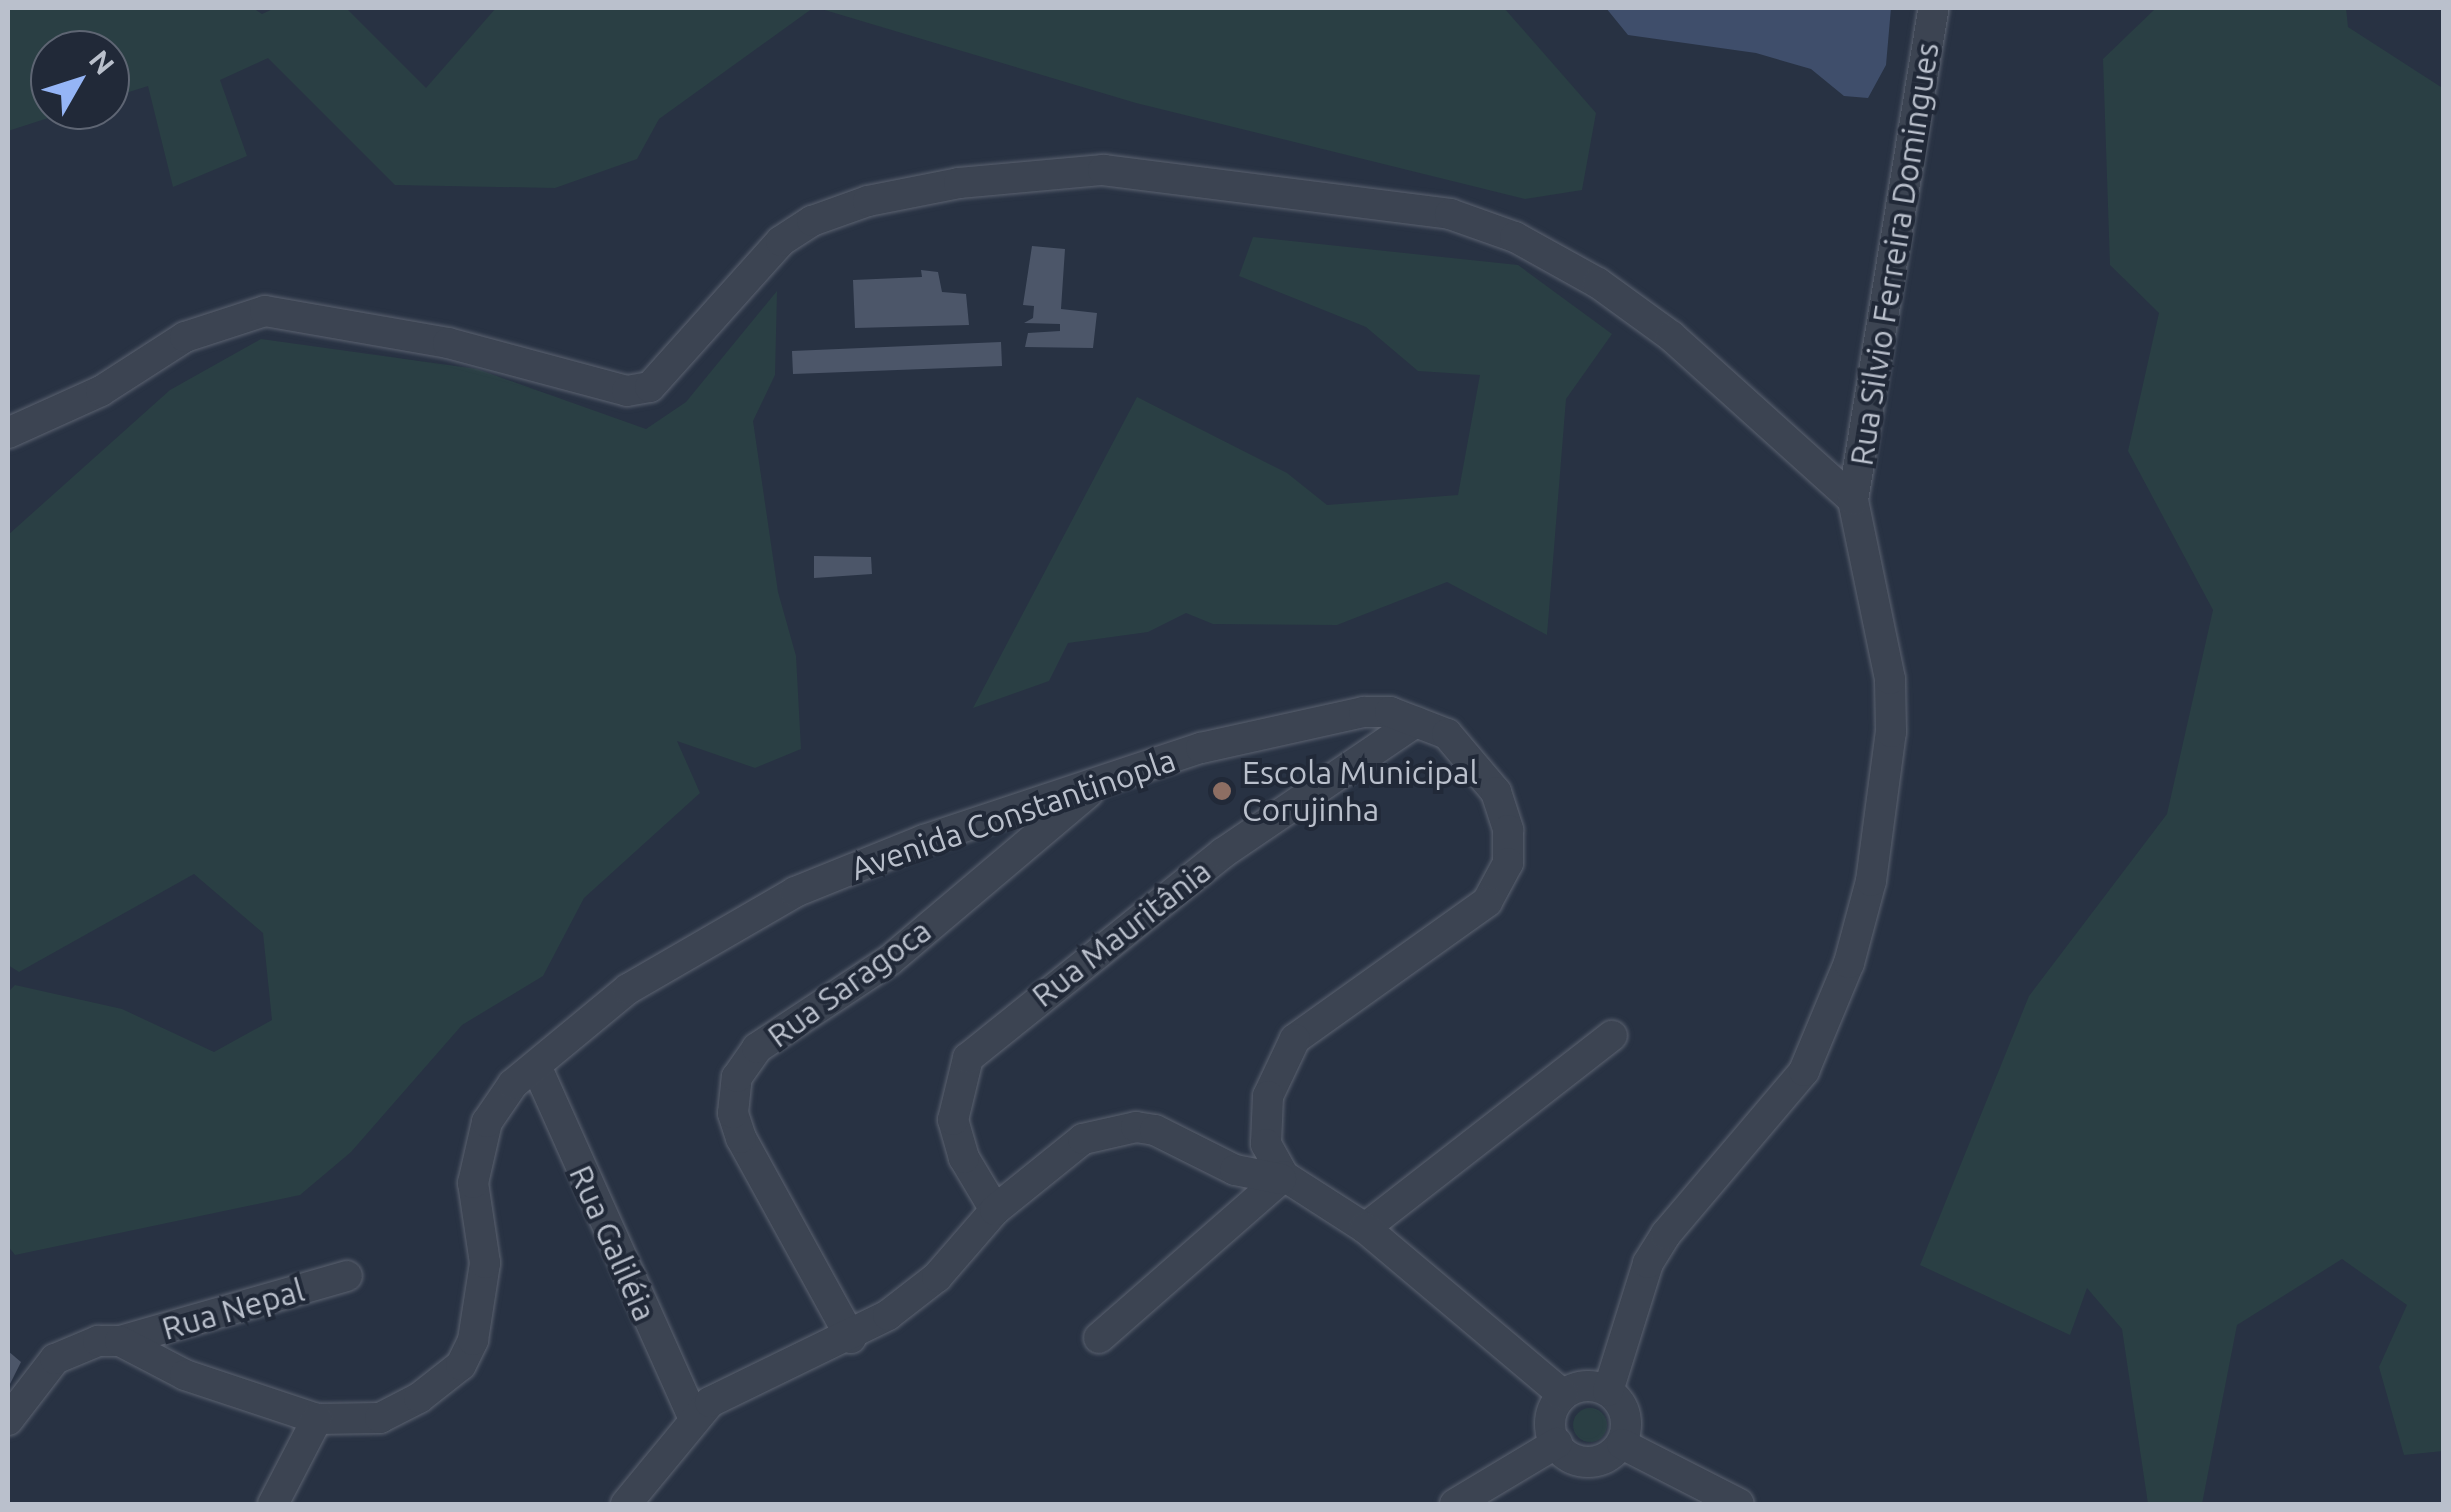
<!DOCTYPE html>
<meta charset="utf-8">
<style>
body{margin:0}
#map{position:relative;width:2451px;height:1512px;overflow:hidden;background:#283243;font-family:Ubuntu,sans-serif}
div>[style]{position:absolute}
.green>*{inset:0;background:#2a3f44}
.round{border-radius:50%}
.water>*{inset:0;background:#3f4e6b}
.building>*{inset:0;background:#4c5669}
.roads{filter:drop-shadow(0 0 2px #5b6270) drop-shadow(0 0 2px #5b6270)}
.minor>*{height:30px;margin:-15px;padding:0 15px;transform-origin:15px;border-radius:15px;background:#3c4452}
.minor>.ring{margin:-15px;padding:0;box-sizing:content-box;background:none;border:30px solid #3c4452;border-radius:50%}
.dots>*{width:28px;height:28px;translate:-50% -50%;box-sizing:border-box;border:5px solid #212938;border-radius:50%}
span{translate:-50% -50%;white-space:nowrap;text-align:center;line-height:1.15;-webkit-text-stroke:8px #212938;paint-order:stroke}
.street-label{font-size:32px;color:#bac0cc}
.poi-label{font-size:32px;color:#bac0cc}
.left{translate:0 -50%;text-align:left}
.frame{position:absolute;inset:0;border:10px solid #bac0cc;pointer-events:none}
.north{position:absolute;left:30px;top:30px;width:100px;height:100px;box-sizing:border-box;background:#212938;border:2px solid #5e6573;border-radius:50%;rotate:51deg;font-size:28px;font-weight:700;line-height:40px;text-align:center;color:#bac0cc}
.north::after{content:'';display:block;margin:auto;width:35px;height:45px;background:#95b5f6;clip-path:polygon(50% 0,100% 100%,50% 72%,0 100%)}
</style>
<div id="map">
<div class="green">
<div style="clip-path:polygon(8px 8px,253px 8px,262px 14px,275px 8px,346px 8px,426px 88px,496px 8px,813px 8px,659px 119px,637px 159px,555px 188px,395px 185px,268px 58px,220px 80px,247px 156px,173px 187px,148px 86px,110px 98px,110px 50px,50px 50px,50px 110px,73px 110px,8px 131px)"></div>
<div style="clip-path:polygon(818px 8px,1504px 8px,1596px 113px,1582px 190px,1525px 199px,1136px 103px)"></div>
<div style="clip-path:polygon(2156px 8px,2346px 8px,2348px 27px,2444px 89px,2443px 1451px,2404px 1455px,2379px 1367px,2407px 1305px,2342px 1259px,2237px 1325px,2202px 1504px,2148px 1504px,2122px 1329px,2087px 1288px,2070px 1335px,1920px 1265px,2029px 996px,2167px 814px,2213px 610px,2128px 451px,2159px 313px,2110px 265px,2103px 59px)"></div>
<div style="clip-path:polygon(1253px 237px,1518px 265px,1612px 334px,1566px 399px,1547px 635px,1447px 582px,1337px 625px,1213px 624px,1186px 613px,1148px 632px,1068px 643px,1049px 681px,973px 708px,1137px 397px,1287px 473px,1327px 505px,1458px 495px,1480px 375px,1418px 371px,1366px 327px,1239px 276px)"></div>
<div style="clip-path:polygon(777px 291px,775px 375px,753px 421px,778px 592px,796px 656px,801px 749px,755px 768px,677px 741px,700px 793px,584px 898px,543px 976px,462px 1025px,351px 1152px,300px 1195px,15px 1255px,8px 1246px,8px 992px,15px 985px,122px 1009px,214px 1052px,272px 1020px,263px 933px,194px 874px,19px 972px,8px 965px,8px 535px,170px 390px,261px 339px,477px 369px,646px 429px,686px 402px)"></div>
<div class="round" style="left:1573px;top:1408px;width:34px;height:34px"></div>
</div>
<div class="water">
<div style="clip-path:polygon(1606px 8px,1891px 8px,1886px 65px,1868px 98px,1844px 96px,1811px 69px,1756px 53px,1628px 35px)"></div>
</div>
<div class="building">
<div style="clip-path:polygon(1032px 246px,1065px 249px,1061px 309px,1097px 313px,1093px 348px,1025px 347px,1028px 333px,1060px 331px,1060px 324px,1024px 323px,1033px 318px,1034px 306px,1023px 305px)"></div>
<div style="clip-path:polygon(921px 270px,938px 272px,942px 292px,966px 294px,969px 325px,855px 328px,853px 280px,922px 277px)"></div>
<div style="clip-path:polygon(1001px 342px,1002px 366px,793px 374px,792px 351px)"></div>
<div style="clip-path:polygon(814px 556px,871px 557px,872px 574px,814px 578px)"></div>
<div style="clip-path:polygon(8px 1351px,21px 1362px,8px 1388px)"></div>
</div>
<div class="roads">
<div class="minor">
<div style="left:8px;top:433px;width:102px;rotate:-24.3deg"></div>
<div style="left:101px;top:391px;width:100px;rotate:-32.7deg"></div>
<div style="left:185px;top:337px;width:84px;rotate:-18deg"></div>
<div style="left:265px;top:311px;width:186px;rotate:9.9deg"></div>
<div style="left:448px;top:343px;width:185px;rotate:15deg"></div>
<div style="left:627px;top:391px;width:23px;rotate:-10deg"></div>
<div style="left:650px;top:387px;width:196px;rotate:-48.1deg"></div>
<div style="left:781px;top:241px;width:37px;rotate:-33deg"></div>
<div style="left:812px;top:221px;width:59px;rotate:-19.7deg"></div>
<div style="left:868px;top:201px;width:93px;rotate:-11.2deg"></div>
<div style="left:959px;top:183px;width:145px;rotate:-5.2deg"></div>
<div style="left:1103px;top:170px;width:350px;rotate:7.2deg"></div>
<div style="left:1450px;top:214px;width:69px;rotate:19.5deg"></div>
<div style="left:1515px;top:237px;width:95px;rotate:29deg"></div>
<div style="left:1598px;top:283px;width:90px;rotate:36deg"></div>
<div style="left:1671px;top:336px;width:245px;rotate:42deg"></div>
<div style="left:537px;top:1068px;width:381px;rotate:65.9deg"></div>
<div style="left:995px;top:1210px;width:61px;rotate:-120.8deg"></div>
<div style="left:964px;top:1158px;width:40px;rotate:-106deg"></div>
<div style="left:953px;top:1120px;width:64px;rotate:-76.4deg"></div>
<div style="left:968px;top:1058px;width:327px;rotate:-38.8deg"></div>
<div style="left:1223px;top:853px;width:233px;rotate:-34.2deg"></div>
<div style="left:1365px;top:1228px;width:313px;rotate:-37.9deg"></div>
<div style="left:851px;top:1338px;width:228px;rotate:-118.8deg"></div>
<div style="left:741px;top:1138px;width:26px;rotate:-108deg"></div>
<div style="left:733px;top:1113px;width:36px;rotate:-84deg"></div>
<div style="left:737px;top:1077px;width:35px;rotate:-55deg"></div>
<div style="left:757px;top:1048px;width:159px;rotate:-33.5deg"></div>
<div style="left:890px;top:960px;width:260px;rotate:-40.2deg"></div>
<div style="left:1099px;top:1338px;width:246px;rotate:-41.2deg"></div>
<div style="left:120px;top:1341px;width:236px;rotate:-16deg"></div>
<div class="ring" style="left:1550px;top:1386px;width:46px;height:46px"></div>
<div style="left:1608px;top:1391px;width:134px;rotate:-72.6deg"></div>
<div style="left:1648px;top:1263px;width:34px;rotate:-58deg"></div>
<div style="left:1666px;top:1234px;width:214px;rotate:-49.7deg"></div>
<div style="left:1804px;top:1071px;width:117px;rotate:-67.4deg"></div>
<div style="left:1849px;top:963px;width:85px;rotate:-75deg"></div>
<div style="left:1871px;top:881px;width:150px;rotate:-82.4deg"></div>
<div style="left:1891px;top:732px;width:53px;rotate:-91.1deg"></div>
<div style="left:1890px;top:679px;width:183px;rotate:-101.7deg"></div>
<div style="left:1853px;top:500px;width:499px;rotate:-80.7deg"></div>
<div style="left:8px;top:1420px;width:77px;rotate:-52.4deg"></div>
<div style="left:55px;top:1359px;width:47px;rotate:-22.7deg"></div>
<div style="left:98px;top:1341px;width:22px"></div>
<div style="left:120px;top:1341px;width:73px;rotate:27.6deg"></div>
<div style="left:185px;top:1375px;width:139px;rotate:18.4deg"></div>
<div style="left:317px;top:1419px;width:63px;rotate:-0.9deg"></div>
<div style="left:380px;top:1418px;width:44px;rotate:-27.1deg"></div>
<div style="left:419px;top:1398px;width:53px;rotate:-38.2deg"></div>
<div style="left:461px;top:1365px;width:28px;rotate:-64deg"></div>
<div style="left:473px;top:1340px;width:78px;rotate:-81.1deg"></div>
<div style="left:485px;top:1263px;width:81px;rotate:-98.5deg"></div>
<div style="left:473px;top:1183px;width:63px;rotate:-77.1deg"></div>
<div style="left:487px;top:1122px;width:46px;rotate:-55.6deg"></div>
<div style="left:513px;top:1084px;width:149px;rotate:-39.6deg"></div>
<div style="left:628px;top:989px;width:193px;rotate:-30.1deg"></div>
<div style="left:795px;top:892px;width:139px;rotate:-22deg"></div>
<div style="left:924px;top:840px;width:292px;rotate:-18.4deg"></div>
<div style="left:1201px;top:748px;width:167px;rotate:-12.5deg"></div>
<div style="left:1364px;top:712px;width:26px"></div>
<div style="left:1390px;top:712px;width:61px;rotate:21.1deg"></div>
<div style="left:1447px;top:734px;width:76px;rotate:49.8deg"></div>
<div style="left:1496px;top:792px;width:40px;rotate:72deg"></div>
<div style="left:1508px;top:830px;width:33px;rotate:90deg"></div>
<div style="left:1508px;top:863px;width:44px;rotate:118.3deg"></div>
<div style="left:1487px;top:902px;width:236px;rotate:144.5deg"></div>
<div style="left:1295px;top:1039px;width:63px;rotate:115.3deg"></div>
<div style="left:1268px;top:1096px;width:48px;rotate:92.4deg"></div>
<div style="left:1266px;top:1144px;width:37px;rotate:61deg"></div>
<div style="left:1284px;top:1176px;width:96px;rotate:32.7deg"></div>
<div style="left:1365px;top:1228px;width:259px;rotate:40.1deg"></div>
<div style="left:1622px;top:1444px;width:131px;rotate:27.1deg"></div>
<div style="left:273px;top:1504px;width:96px;rotate:-62.6deg"></div>
<div style="left:626px;top:1504px;width:132px;rotate:-50.5deg"></div>
<div style="left:710px;top:1402px;width:198px;rotate:-26deg"></div>
<div style="left:888px;top:1315px;width:62px;rotate:-37.8deg"></div>
<div style="left:937px;top:1277px;width:89px;rotate:-49.1deg"></div>
<div style="left:995px;top:1210px;width:113px;rotate:-38.9deg"></div>
<div style="left:1083px;top:1139px;width:54px;rotate:-12.8deg"></div>
<div style="left:1136px;top:1127px;width:19px;rotate:9deg"></div>
<div style="left:1155px;top:1130px;width:89px;rotate:26.6deg"></div>
<div style="left:1235px;top:1170px;width:47px;rotate:11.1deg"></div>
<div style="left:1455px;top:1504px;width:119px;rotate:-30.9deg"></div>
</div>
</div>
<div class="dots">
<div style="left:1222px;top:791px;background:#8d6e63"></div>
</div>
<div class="street-label">
<span style="left:1894px;top:254px;rotate:-81deg">Rua Silvio Ferreira Domingues</span>
<span style="left:1013px;top:814px;rotate:-19deg">Avenida Constantinopla</span>
<span style="left:1121px;top:933px;rotate:-38deg">Rua Mauritânia</span>
<span style="left:849px;top:983px;rotate:-36deg">Rua Saragoca</span>
<span style="left:613px;top:1243px;rotate:66deg">Rua Galiléia</span>
<span style="left:233px;top:1309px;rotate:-16deg">Rua Nepal</span>
</div>
<div class="poi-label">
<span class="left" style="left:1242px;top:791px">Escola Municipal<br>Corujinha</span>
</div>
<div class="frame"></div>
<div class="north">N</div>
</div>
